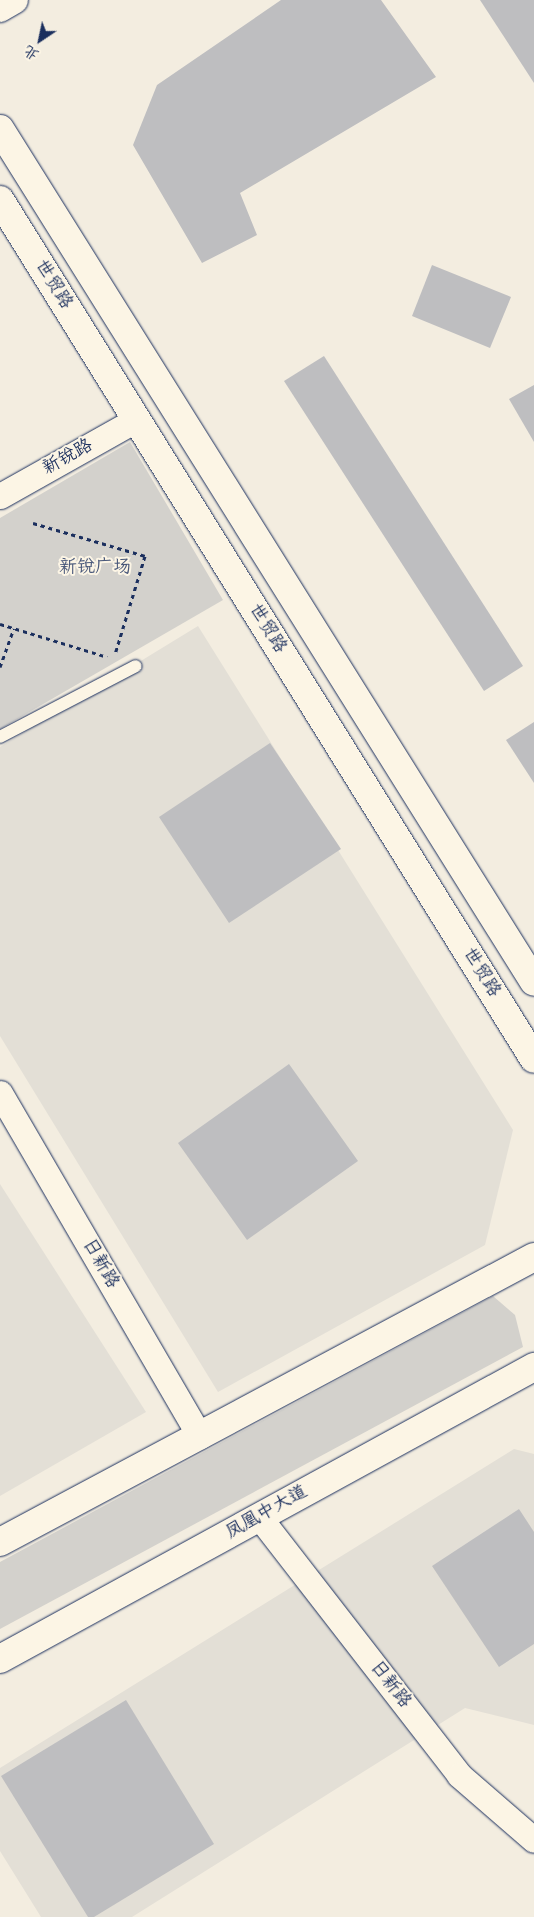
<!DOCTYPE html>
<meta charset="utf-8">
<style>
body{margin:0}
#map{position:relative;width:534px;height:1917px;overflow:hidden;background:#f3ede0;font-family:Kalam,"LXGW WenKai TC",sans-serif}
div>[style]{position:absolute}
.built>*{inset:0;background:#e3dfd6}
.green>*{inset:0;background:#d3d1cc}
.building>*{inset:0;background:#bebec0}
.path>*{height:3px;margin-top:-1.5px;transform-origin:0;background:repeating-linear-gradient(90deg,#1b2f5e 0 4px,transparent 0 8px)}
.roads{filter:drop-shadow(0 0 1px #1b2f5e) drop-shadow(0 0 1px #1b2f5e)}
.lane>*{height:12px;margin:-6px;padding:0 6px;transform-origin:6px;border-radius:6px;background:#fcf5e5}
.street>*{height:25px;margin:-12.5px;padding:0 12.5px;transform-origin:12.5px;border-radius:12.5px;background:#fcf5e5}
.secondary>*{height:28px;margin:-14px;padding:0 14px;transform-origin:14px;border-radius:14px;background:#fcf5e5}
span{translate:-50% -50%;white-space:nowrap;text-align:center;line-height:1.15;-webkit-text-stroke:4px #fcf5e5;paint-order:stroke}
.street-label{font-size:18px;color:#1b2f5e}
.park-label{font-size:18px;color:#49587a}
.north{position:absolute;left:15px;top:15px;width:50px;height:50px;-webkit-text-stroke:4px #fcf5e5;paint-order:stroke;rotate:214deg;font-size:14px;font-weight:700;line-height:20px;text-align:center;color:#1b2f5e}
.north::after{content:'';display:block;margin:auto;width:18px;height:22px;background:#1b2f5e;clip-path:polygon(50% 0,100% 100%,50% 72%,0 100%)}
</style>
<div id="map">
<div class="built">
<div style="clip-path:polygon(198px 626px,513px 1130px,485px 1245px,218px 1392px,0 1036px,0 747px)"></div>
<div style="clip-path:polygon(0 1184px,146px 1412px,0 1496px)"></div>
<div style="clip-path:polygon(514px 1449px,534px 1454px,534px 1725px,465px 1708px,132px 1917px,41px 1917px,0 1851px,0 1768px)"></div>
</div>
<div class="green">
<div style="clip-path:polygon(130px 442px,223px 600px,0 729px,0 518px)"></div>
<div style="clip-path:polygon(493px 1296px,515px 1315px,523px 1347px,0 1629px,0 1562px)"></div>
</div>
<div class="building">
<div style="clip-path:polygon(281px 0,381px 0,436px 77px,240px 193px,257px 235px,202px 263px,133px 145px,157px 85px)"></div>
<div style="clip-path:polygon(480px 0,534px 0,534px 83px)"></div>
<div style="clip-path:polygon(432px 265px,511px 297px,490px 348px,412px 316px)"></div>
<div style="clip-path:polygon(324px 356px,523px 666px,484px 691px,284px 381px)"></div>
<div style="clip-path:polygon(534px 385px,534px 442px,509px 399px)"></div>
<div style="clip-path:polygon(534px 722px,534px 783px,506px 740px)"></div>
<div style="clip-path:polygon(270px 743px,341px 849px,229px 923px,159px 817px)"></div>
<div style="clip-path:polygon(289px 1064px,358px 1161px,247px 1240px,178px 1143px)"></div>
<div style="clip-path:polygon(519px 1509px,534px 1532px,534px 1644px,499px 1667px,432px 1566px)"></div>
<div style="clip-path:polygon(126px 1700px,214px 1844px,94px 1917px,88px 1917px,1px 1776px)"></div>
</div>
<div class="path">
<div style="left:33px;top:523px;width:117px;rotate:16.4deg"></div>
<div style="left:145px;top:556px;width:102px;rotate:107deg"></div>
<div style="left:0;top:624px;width:112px;rotate:17.1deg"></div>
<div style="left:0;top:667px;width:41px;rotate:-70.3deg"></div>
</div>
<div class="roads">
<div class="lane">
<div style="left:0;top:737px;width:153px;rotate:-27.6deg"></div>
</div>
<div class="street">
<div style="left:0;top:496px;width:157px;rotate:-29.3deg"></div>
<div style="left:0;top:1093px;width:397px;rotate:59.8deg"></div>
<div style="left:260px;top:1518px;width:325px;rotate:52.2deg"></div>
<div style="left:459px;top:1775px;width:99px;rotate:40.9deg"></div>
</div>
<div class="secondary">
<div style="left:0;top:8px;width:16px;rotate:-30deg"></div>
<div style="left:0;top:129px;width:1006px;rotate:57.95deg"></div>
<div style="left:0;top:200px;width:1011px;rotate:58.13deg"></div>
<div style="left:0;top:1542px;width:605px;rotate:-28.09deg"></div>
<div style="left:0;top:1659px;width:609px;rotate:-28.67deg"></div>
</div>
</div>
<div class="street-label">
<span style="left:53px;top:285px;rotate:58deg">世贸路</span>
<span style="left:68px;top:458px;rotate:-29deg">新锐路</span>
<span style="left:267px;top:629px;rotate:58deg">世贸路</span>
<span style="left:481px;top:973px;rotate:58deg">世贸路</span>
<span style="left:100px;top:1264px;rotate:60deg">日新路</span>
<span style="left:267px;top:1513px;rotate:-29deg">凤凰中大道</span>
<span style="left:390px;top:1685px;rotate:52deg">日新路</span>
</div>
<div class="park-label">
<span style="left:95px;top:568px">新锐广场</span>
</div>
<div class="north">北</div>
</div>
